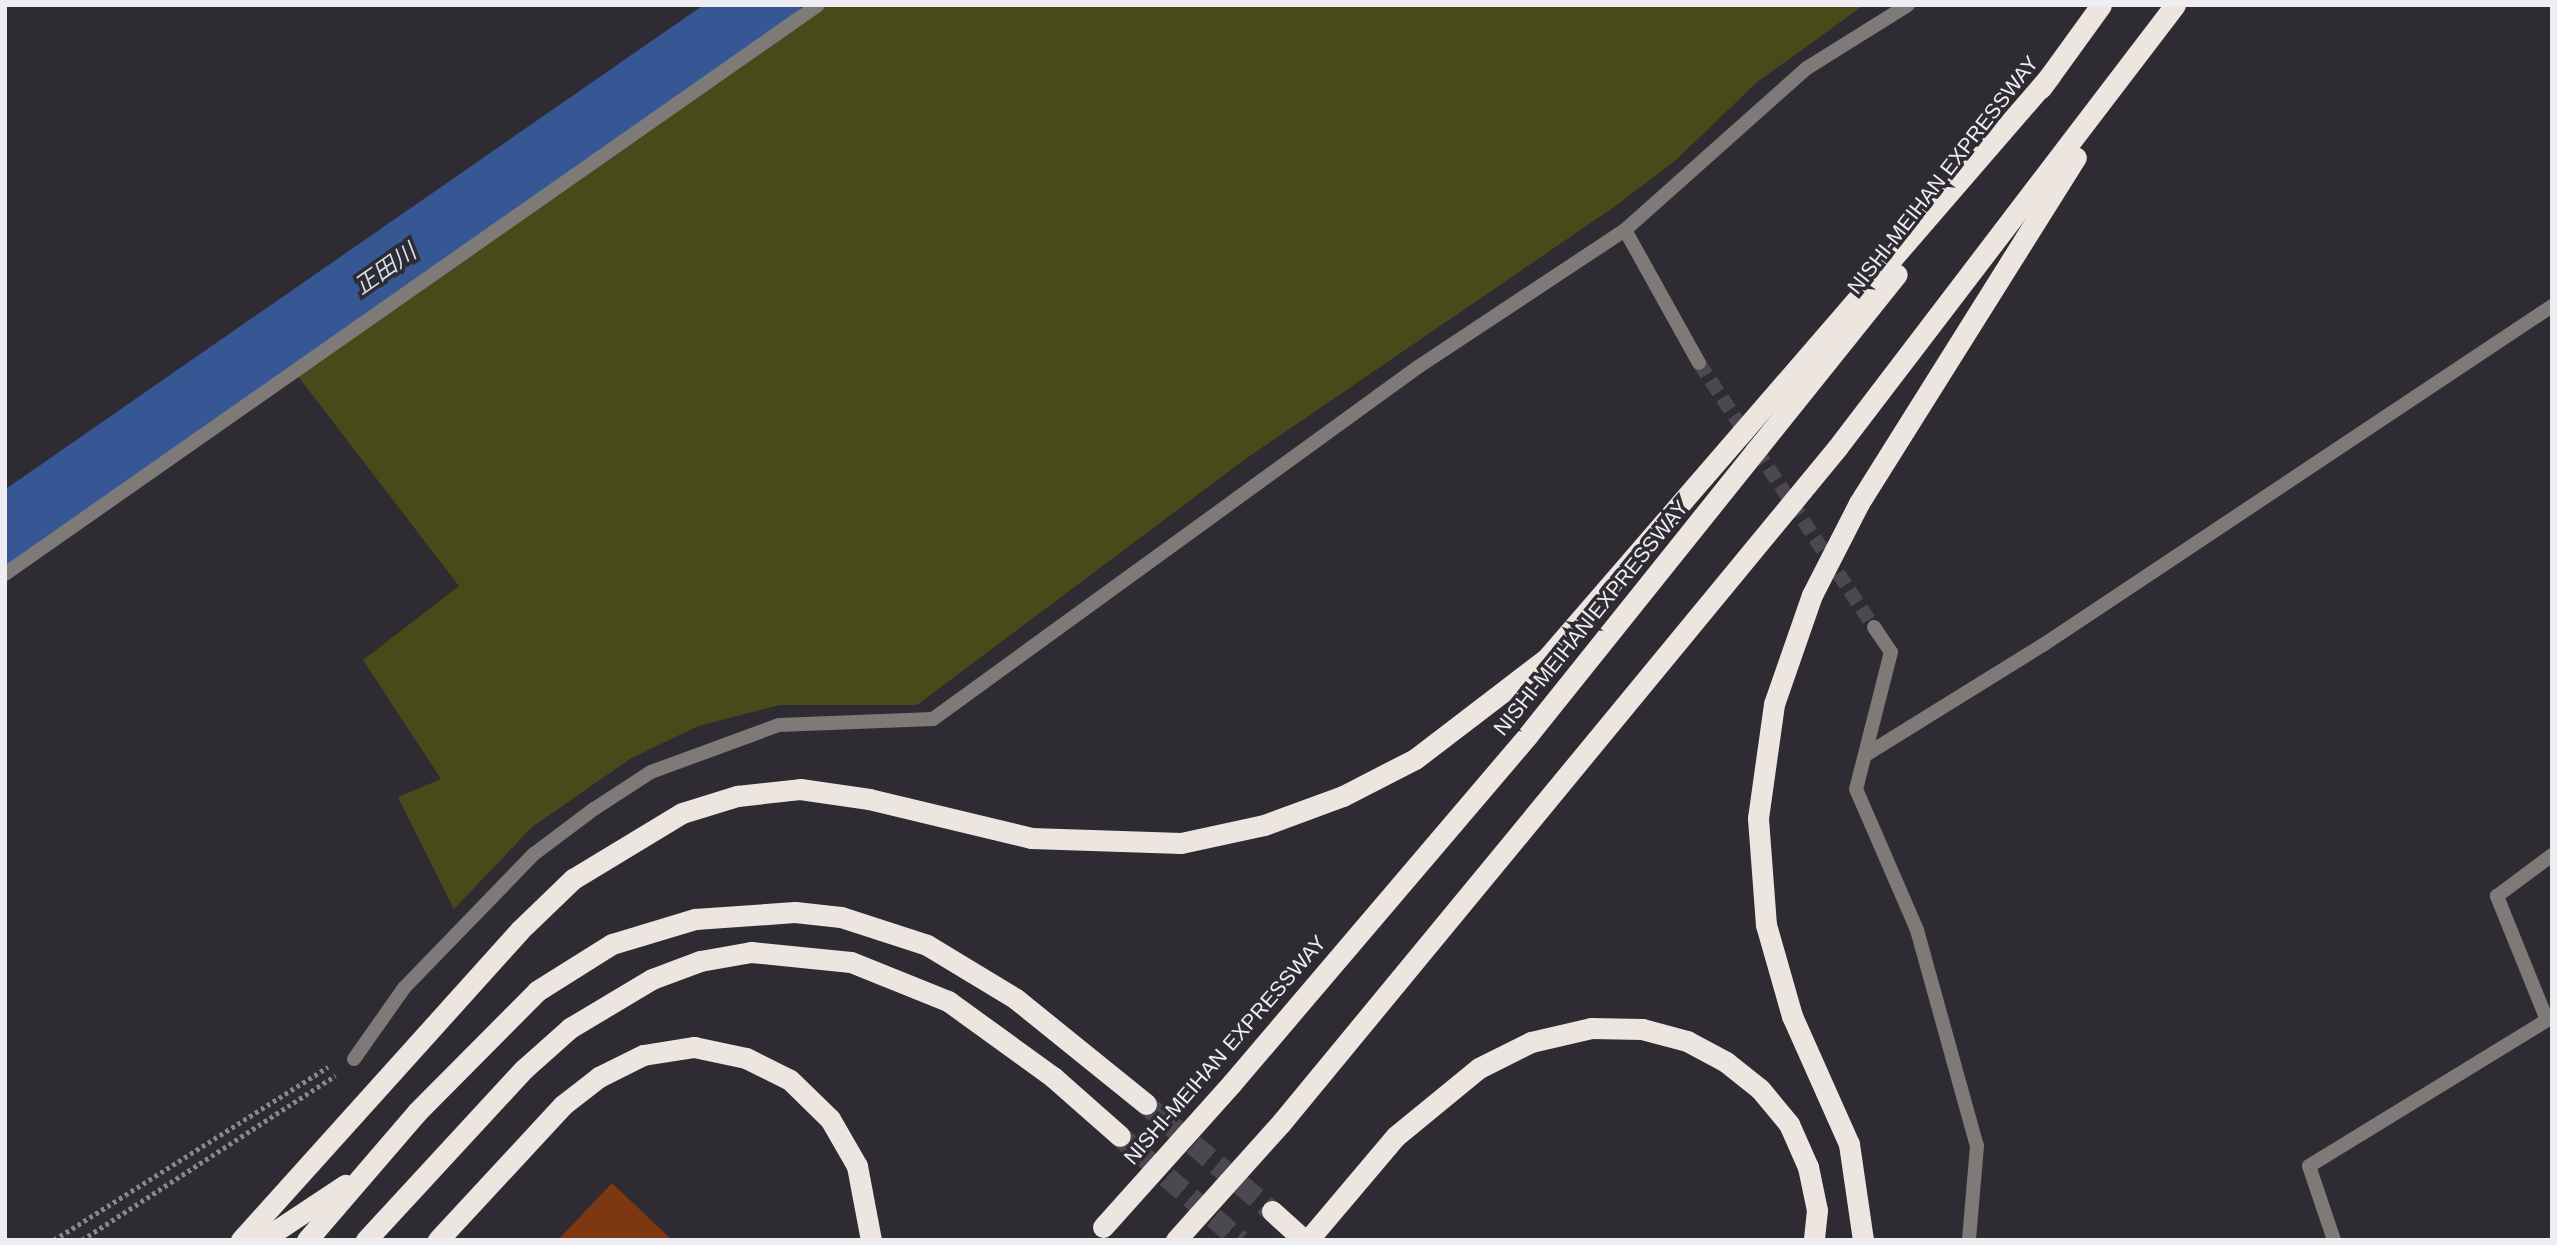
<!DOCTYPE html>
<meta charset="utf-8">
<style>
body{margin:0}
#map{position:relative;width:2557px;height:1245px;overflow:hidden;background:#2e2c32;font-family:Arial,"Noto Sans JP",sans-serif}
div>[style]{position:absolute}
.green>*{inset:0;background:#484a19}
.river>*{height:70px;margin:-35px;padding:0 35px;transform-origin:35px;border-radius:35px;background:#375794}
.building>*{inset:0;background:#7d3812}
.minor-tunnel>*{height:14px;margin-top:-7px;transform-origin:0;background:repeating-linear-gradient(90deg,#4b494f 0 14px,transparent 0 21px)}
.motorway-tunnel>*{height:21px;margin-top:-10.5px;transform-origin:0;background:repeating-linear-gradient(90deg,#4b494f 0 21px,transparent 0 31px)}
.path>*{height:4.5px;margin-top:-2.25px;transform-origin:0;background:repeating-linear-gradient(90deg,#88878c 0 3.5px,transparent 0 7px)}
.minor>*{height:14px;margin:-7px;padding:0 7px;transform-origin:7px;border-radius:7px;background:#7d7a78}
.motorway>*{height:21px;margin:-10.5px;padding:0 10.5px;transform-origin:10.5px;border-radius:10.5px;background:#ece5e0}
.motorway-bridge>*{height:21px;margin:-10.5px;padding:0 10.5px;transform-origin:10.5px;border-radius:10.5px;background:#ece5e0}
span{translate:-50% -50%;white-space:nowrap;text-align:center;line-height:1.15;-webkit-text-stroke:7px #2e2c32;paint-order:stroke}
.street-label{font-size:21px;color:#eeedf1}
.water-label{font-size:23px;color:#d4def0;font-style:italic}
.frame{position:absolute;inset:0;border:7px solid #eeedf1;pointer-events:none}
</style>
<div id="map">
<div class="green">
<div style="clip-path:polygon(827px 5px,1864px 5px,1757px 82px,1676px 160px,1614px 207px,1244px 460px,917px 705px,780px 705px,698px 726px,630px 759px,532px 827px,454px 909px,398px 797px,441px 779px,363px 660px,459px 586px,297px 375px)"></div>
</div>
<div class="river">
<div style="left:5px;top:532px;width:925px;rotate:-34.74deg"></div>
</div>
<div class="building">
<div style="clip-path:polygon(612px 1183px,672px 1240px,558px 1240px)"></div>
</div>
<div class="minor-tunnel">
<div style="left:1699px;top:363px;width:317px;rotate:56.5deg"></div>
</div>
<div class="motorway-tunnel">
<div style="left:1146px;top:1104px;width:165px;rotate:40.3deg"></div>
<div style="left:1120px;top:1136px;width:159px;rotate:40.9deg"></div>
</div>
<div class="path">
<div style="left:54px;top:1240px;width:324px;rotate:-32.3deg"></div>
<div style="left:82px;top:1240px;width:302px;rotate:-33deg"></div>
</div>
<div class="minor">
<div style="left:1625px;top:230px;width:152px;rotate:60.9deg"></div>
<div style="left:5px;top:574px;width:992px;rotate:-34.99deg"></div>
<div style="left:1874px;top:627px;width:30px;rotate:56deg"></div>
<div style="left:1891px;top:652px;width:141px;rotate:104.3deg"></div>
<div style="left:1856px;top:789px;width:154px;rotate:66.6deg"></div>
<div style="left:1917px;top:930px;width:224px;rotate:74.5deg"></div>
<div style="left:1977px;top:1146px;width:94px;rotate:94.9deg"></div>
<div style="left:1867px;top:754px;width:207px;rotate:-31.8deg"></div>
<div style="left:2043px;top:645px;width:612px;rotate:-33.66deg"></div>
<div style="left:354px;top:1059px;width:87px;rotate:-54.8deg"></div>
<div style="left:404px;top:988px;width:187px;rotate:-45.9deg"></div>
<div style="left:534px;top:854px;width:75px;rotate:-36.9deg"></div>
<div style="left:594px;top:809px;width:68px;rotate:-33deg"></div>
<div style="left:651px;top:772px;width:136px;rotate:-20.2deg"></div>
<div style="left:779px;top:725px;width:154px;rotate:-2.2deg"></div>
<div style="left:933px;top:719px;width:599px;rotate:-35.97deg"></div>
<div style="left:1418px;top:367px;width:248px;rotate:-33.5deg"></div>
<div style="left:1625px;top:230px;width:244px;rotate:-41.7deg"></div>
<div style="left:1807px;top:68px;width:119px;rotate:-32deg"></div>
<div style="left:2334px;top:1240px;width:78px;rotate:-108.7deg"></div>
<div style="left:2309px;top:1166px;width:279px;rotate:-31.5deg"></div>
<div style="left:2547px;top:1020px;width:134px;rotate:-112deg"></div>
<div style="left:2497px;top:896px;width:69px;rotate:-36.7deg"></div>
</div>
<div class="motorway">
<div style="left:2041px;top:88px;width:102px;rotate:-54.1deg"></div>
<div style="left:1232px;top:1083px;width:457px;rotate:-49.6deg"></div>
<div style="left:1528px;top:735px;width:590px;rotate:-51.33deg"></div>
<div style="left:1281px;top:1123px;width:875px;rotate:-50.52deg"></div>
<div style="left:1837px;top:448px;width:557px;rotate:-52.66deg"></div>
<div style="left:1272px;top:1211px;width:43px;rotate:42.2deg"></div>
<div style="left:241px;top:1240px;width:417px;rotate:-48deg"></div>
<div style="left:520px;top:930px;width:74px;rotate:-43.9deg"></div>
<div style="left:573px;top:879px;width:127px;rotate:-31.2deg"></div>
<div style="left:682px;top:813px;width:58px;rotate:-17.2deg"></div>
<div style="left:737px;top:796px;width:63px;rotate:-6.3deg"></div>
<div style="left:800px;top:789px;width:70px;rotate:8.2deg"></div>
<div style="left:869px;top:799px;width:167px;rotate:13.5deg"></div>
<div style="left:1031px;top:838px;width:150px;rotate:1.9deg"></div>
<div style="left:1181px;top:843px;width:85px;rotate:-12.2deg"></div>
<div style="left:1264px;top:825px;width:84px;rotate:-20.2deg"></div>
<div style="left:1343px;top:796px;width:81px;rotate:-27.2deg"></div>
<div style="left:1415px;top:759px;width:165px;rotate:-37.4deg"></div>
<div style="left:1546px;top:659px;width:771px;rotate:-49.16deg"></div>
<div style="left:262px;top:1240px;width:100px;rotate:-33.5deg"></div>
<div style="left:307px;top:1240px;width:169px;rotate:-49.3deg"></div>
<div style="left:417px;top:1112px;width:170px;rotate:-45.2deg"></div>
<div style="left:537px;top:991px;width:89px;rotate:-32.1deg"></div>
<div style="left:612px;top:944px;width:87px;rotate:-16.8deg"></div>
<div style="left:695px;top:919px;width:100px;rotate:-4deg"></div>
<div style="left:795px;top:912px;width:46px;rotate:6.2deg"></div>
<div style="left:841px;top:917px;width:90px;rotate:18deg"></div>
<div style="left:927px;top:945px;width:104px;rotate:31.2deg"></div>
<div style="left:1016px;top:999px;width:167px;rotate:38.9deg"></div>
<div style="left:366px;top:1240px;width:233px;rotate:-47.3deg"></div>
<div style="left:524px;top:1069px;width:62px;rotate:-41.7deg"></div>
<div style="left:570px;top:1028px;width:96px;rotate:-30.9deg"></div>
<div style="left:652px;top:979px;width:51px;rotate:-20.6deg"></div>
<div style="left:700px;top:961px;width:52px;rotate:-10deg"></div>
<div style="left:751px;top:952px;width:100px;rotate:5.7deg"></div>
<div style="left:851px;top:962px;width:105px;rotate:21.9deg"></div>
<div style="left:948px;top:1001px;width:130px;rotate:35.9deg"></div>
<div style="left:1053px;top:1077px;width:89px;rotate:41.4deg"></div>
<div style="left:438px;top:1240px;width:184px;rotate:-47.2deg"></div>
<div style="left:563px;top:1105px;width:46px;rotate:-37.9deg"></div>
<div style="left:599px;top:1077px;width:49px;rotate:-26.6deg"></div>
<div style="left:643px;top:1055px;width:52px;rotate:-8.9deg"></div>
<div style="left:694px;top:1047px;width:53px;rotate:11.9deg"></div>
<div style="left:746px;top:1058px;width:49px;rotate:26.6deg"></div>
<div style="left:790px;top:1080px;width:56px;rotate:44.3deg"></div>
<div style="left:830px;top:1119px;width:54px;rotate:60.1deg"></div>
<div style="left:857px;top:1166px;width:75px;rotate:79.3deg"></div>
<div style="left:1308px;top:1240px;width:136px;rotate:-49.8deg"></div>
<div style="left:1396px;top:1136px;width:107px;rotate:-39.3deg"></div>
<div style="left:1479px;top:1068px;width:58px;rotate:-26.6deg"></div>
<div style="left:1531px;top:1042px;width:62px;rotate:-13.1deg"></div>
<div style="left:1591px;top:1028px;width:51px;rotate:1.1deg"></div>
<div style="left:1642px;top:1029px;width:47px;rotate:14.9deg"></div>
<div style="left:1687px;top:1041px;width:44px;rotate:28.3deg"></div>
<div style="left:1726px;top:1062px;width:43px;rotate:38.5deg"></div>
<div style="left:1760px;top:1089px;width:45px;rotate:50.4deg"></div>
<div style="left:1789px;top:1124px;width:47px;rotate:66.2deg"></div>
<div style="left:1808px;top:1167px;width:44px;rotate:78.2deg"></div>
<div style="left:1817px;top:1210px;width:30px;rotate:96deg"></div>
<div style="left:1863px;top:1240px;width:97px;rotate:-98.3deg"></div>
<div style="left:1849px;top:1144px;width:140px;rotate:-114deg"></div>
<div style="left:1792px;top:1016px;width:95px;rotate:-105.9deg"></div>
<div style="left:1766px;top:925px;width:107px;rotate:-94.3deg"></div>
<div style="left:1758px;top:818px;width:115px;rotate:-82deg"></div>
<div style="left:1774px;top:704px;width:115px;rotate:-70.8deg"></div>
<div style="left:1812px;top:595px;width:103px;rotate:-62.9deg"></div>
<div style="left:1859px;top:503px;width:408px;rotate:-57.9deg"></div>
</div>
<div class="motorway-bridge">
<div style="left:1103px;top:1227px;width:193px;rotate:-48.1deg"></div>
<div style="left:1176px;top:1240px;width:157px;rotate:-48.1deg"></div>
</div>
<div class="street-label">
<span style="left:1943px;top:175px;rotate:-52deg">NISHI-MEIHAN EXPRESSWAY</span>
<span style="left:1591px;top:618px;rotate:-51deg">NISHI-MEIHAN EXPRESSWAY</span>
<span style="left:1225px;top:1050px;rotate:-49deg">NISHI-MEIHAN EXPRESSWAY</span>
</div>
<div class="water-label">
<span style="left:385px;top:269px;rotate:-35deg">正田川</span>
</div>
<div class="frame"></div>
</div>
